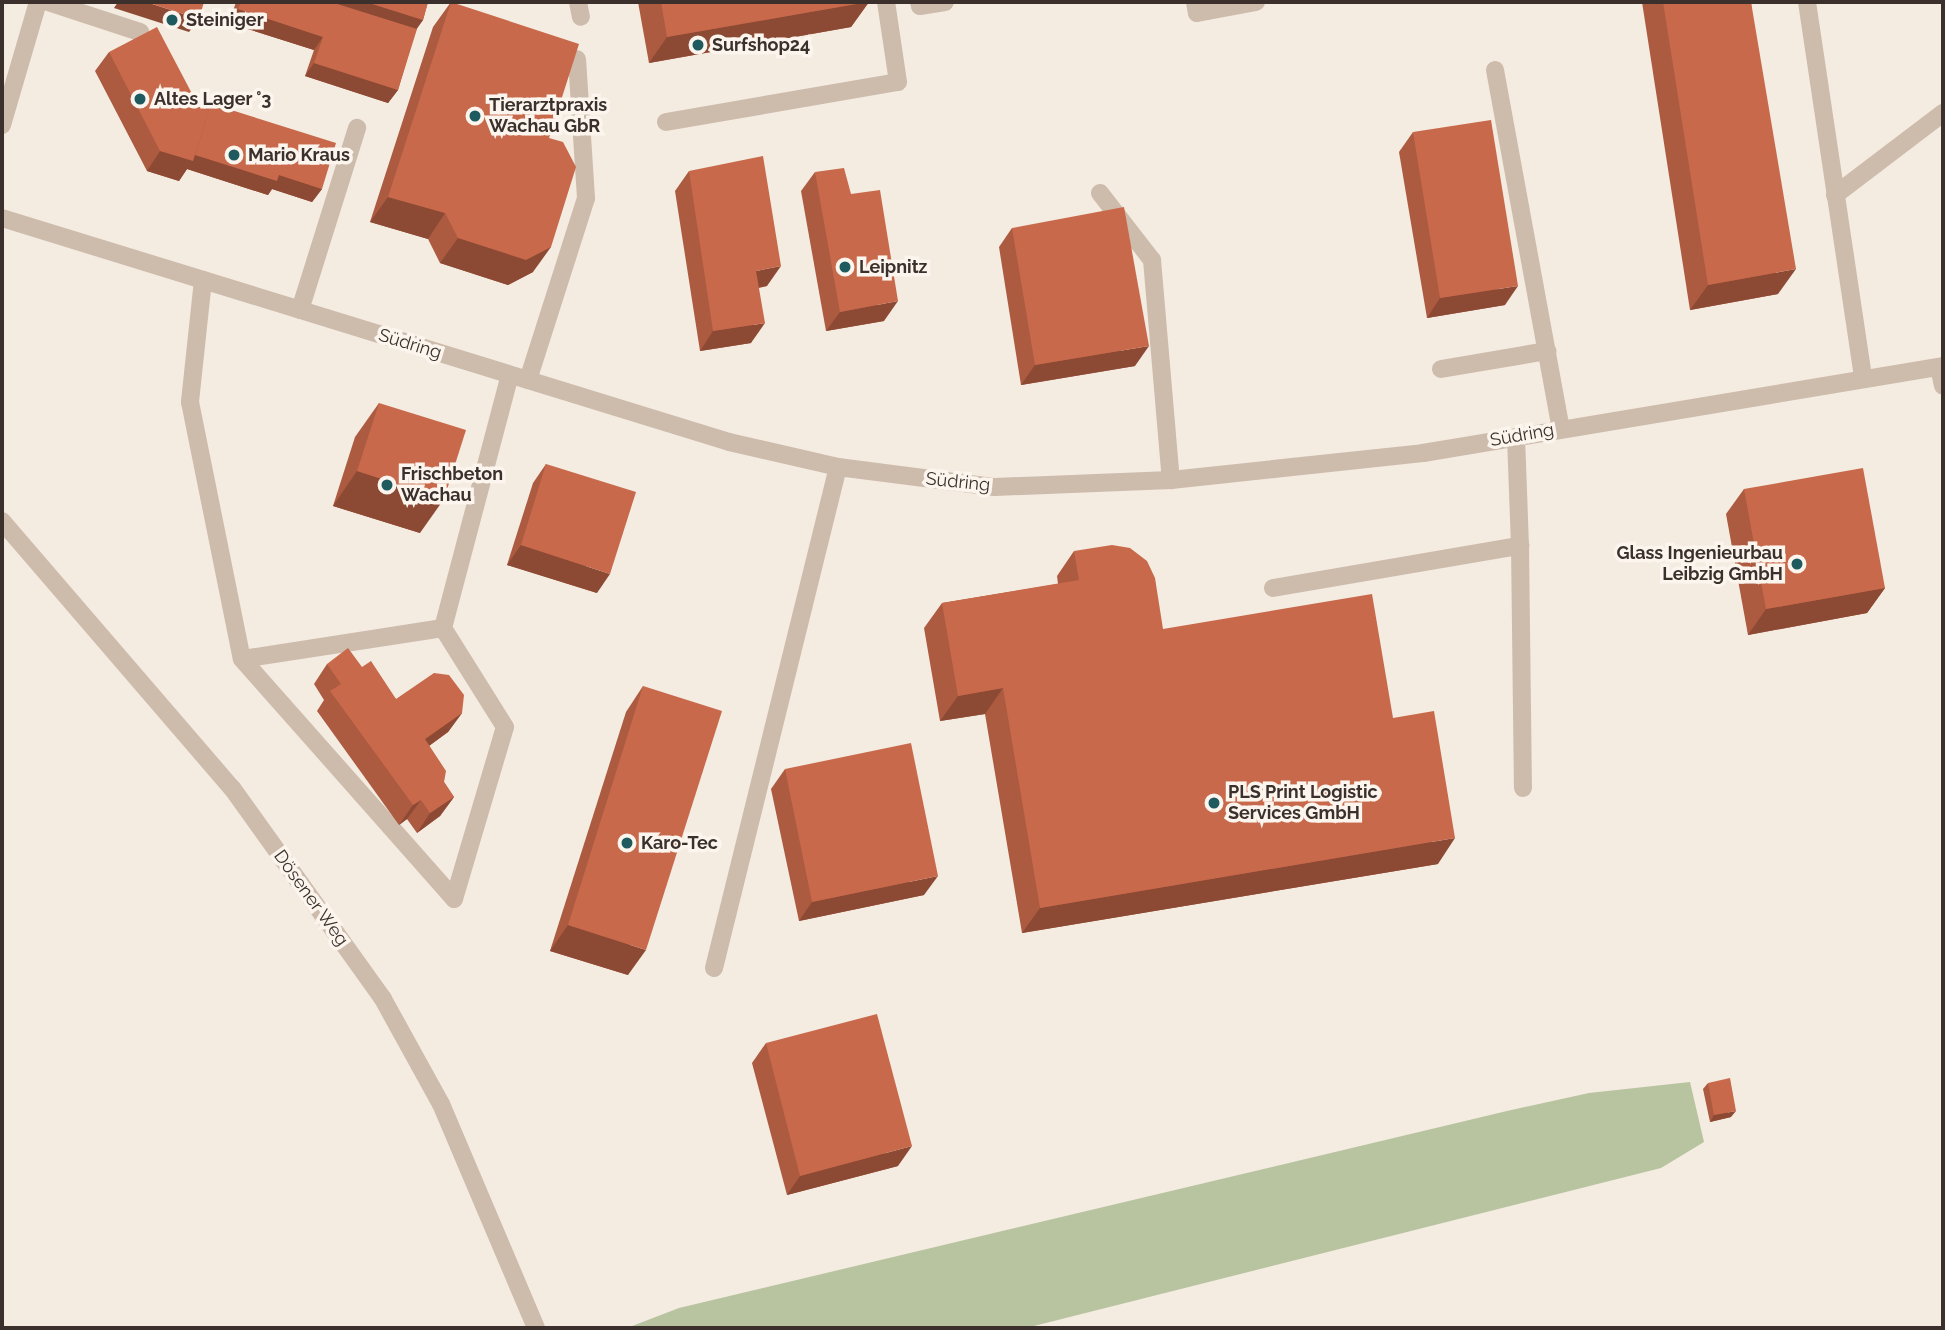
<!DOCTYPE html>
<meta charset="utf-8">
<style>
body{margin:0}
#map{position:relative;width:1945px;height:1330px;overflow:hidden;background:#f4ebe1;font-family:Raleway,sans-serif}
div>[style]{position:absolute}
.green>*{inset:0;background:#b8c4a0}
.lane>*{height:18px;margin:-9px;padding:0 9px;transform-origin:9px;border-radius:9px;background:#cdbbac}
.street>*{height:18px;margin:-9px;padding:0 9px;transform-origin:9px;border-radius:9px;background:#cdbbac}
.wall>*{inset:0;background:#ac5a40}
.shaded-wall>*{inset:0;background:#8c4a34}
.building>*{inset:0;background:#c8694b}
.dots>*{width:19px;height:19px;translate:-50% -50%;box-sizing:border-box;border:4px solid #fbf5ee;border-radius:50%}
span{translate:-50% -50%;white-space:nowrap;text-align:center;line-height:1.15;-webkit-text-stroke:7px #fbf5ee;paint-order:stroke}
.poi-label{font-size:18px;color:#3b302b;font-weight:700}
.left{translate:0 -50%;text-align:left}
.right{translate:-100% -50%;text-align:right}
.street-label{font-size:18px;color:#3b302b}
.frame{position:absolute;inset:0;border:4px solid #3b302b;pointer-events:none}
</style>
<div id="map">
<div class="green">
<div style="clip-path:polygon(1690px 1082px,1704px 1142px,1661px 1168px,1026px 1328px,627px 1328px,679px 1308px,1507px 1111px,1589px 1093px)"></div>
</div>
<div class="lane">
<div style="left:48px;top:2px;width:97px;rotate:18.1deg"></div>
<div style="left:578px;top:2px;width:15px;rotate:79deg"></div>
<div style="left:919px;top:2px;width:4px;rotate:76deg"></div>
<div style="left:920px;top:6px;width:25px;rotate:-9deg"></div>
<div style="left:1195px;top:2px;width:11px;rotate:80deg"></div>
<div style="left:1197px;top:13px;width:60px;rotate:-10.6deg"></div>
<div style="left:1807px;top:2px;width:380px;rotate:81.5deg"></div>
<div style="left:1495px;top:70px;width:365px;rotate:79.6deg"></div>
<div style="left:666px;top:122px;width:235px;rotate:-9.8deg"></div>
<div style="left:898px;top:82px;width:81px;rotate:-98.5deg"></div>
<div style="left:1100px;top:193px;width:85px;rotate:52.2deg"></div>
<div style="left:1152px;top:260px;width:221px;rotate:85.1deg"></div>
<div style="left:1835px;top:195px;width:136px;rotate:-37.2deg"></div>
<div style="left:203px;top:280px;width:123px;rotate:96.1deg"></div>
<div style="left:190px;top:402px;width:262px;rotate:78.6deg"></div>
<div style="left:300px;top:310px;width:191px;rotate:-72.6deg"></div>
<div style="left:1939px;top:367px;width:19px;rotate:78deg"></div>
<div style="left:1441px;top:369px;width:108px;rotate:-9.6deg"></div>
<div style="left:528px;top:380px;width:191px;rotate:-72.3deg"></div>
<div style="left:586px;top:198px;width:139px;rotate:-93.7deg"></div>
<div style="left:1520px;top:546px;width:242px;rotate:89.3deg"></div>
<div style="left:1273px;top:588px;width:251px;rotate:-9.7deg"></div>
<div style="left:1520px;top:546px;width:109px;rotate:-92.1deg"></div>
<div style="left:443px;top:628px;width:203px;rotate:171.2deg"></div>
<div style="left:242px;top:659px;width:320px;rotate:48.5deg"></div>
<div style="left:454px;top:899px;width:179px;rotate:-73.5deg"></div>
<div style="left:505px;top:727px;width:117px;rotate:-122.1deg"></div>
<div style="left:443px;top:628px;width:262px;rotate:-75.2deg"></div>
<div style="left:714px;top:968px;width:516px;rotate:-76.1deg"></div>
</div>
<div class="street">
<div style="left:2px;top:125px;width:128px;rotate:-73.7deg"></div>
<div style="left:2px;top:218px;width:761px;rotate:17.12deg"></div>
<div style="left:729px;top:442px;width:112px;rotate:12.9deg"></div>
<div style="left:838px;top:467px;width:158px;rotate:7.3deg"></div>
<div style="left:995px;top:487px;width:176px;rotate:-2.3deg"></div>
<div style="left:1171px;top:480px;width:253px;rotate:-6.1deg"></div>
<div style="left:1423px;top:453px;width:527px;rotate:-9.5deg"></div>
<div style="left:2px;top:521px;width:352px;rotate:49.3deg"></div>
<div style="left:232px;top:788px;width:259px;rotate:54.4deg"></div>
<div style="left:383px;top:999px;width:120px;rotate:61.1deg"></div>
<div style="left:441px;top:1104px;width:243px;rotate:67deg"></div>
</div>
<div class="wall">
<div style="clip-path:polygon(236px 2px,428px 2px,423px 20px,416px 29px,398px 90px,388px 103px,305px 76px,314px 50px,229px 23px)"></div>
<div style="clip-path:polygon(451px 2px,549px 138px,533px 272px,508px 285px,440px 263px,428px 239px,370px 222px,433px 27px)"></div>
<div style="clip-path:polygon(638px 2px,869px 2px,851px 27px,649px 63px)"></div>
<div style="clip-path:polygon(1642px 2px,1751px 2px,1778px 294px,1690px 310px)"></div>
<div style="clip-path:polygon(109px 52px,199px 107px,205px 109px,209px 103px,322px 189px,312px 202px,272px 189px,268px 195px,187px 169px,179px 181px,147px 171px,95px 71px)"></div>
<div style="clip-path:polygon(1413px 132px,1505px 305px,1427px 318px,1399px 152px)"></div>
<div style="clip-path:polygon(689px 171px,767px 286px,759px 288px,751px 343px,700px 351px,675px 191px)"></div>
<div style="clip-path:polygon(815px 172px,884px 321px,826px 331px,801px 191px)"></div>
<div style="clip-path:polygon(1012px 228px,1135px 366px,1021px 385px,999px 247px)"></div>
<div style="clip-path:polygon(379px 403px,420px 533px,333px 506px,355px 437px)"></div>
<div style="clip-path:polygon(546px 464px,597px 593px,507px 565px,533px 483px)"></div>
<div style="clip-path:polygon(1744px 489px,1885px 588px,1867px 613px,1748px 635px,1726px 514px)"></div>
<div style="clip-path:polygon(1074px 551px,1163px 629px,1393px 718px,1438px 864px,1022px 933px,985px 714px,940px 721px,924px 628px,942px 603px,1058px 584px,1057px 576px)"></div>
<div style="clip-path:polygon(327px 664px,362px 667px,396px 699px,462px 713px,448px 732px,429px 746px,444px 782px,454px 797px,440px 816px,417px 833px,407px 819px,399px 825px,317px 711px,324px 700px,314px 684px)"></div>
<div style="clip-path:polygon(643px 686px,628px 975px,550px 951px,626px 712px)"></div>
<div style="clip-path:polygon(785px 769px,924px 895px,799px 921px,771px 789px)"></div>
<div style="clip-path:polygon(766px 1043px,898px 1166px,787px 1195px,752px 1063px)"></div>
<div style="clip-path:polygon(1708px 1083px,1731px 1117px,1710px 1122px,1703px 1089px)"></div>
</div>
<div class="shaded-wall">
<div style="clip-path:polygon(118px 2px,146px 2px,199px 19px,189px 32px,114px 8px)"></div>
<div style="clip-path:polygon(291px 2px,366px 2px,423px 20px,409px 40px)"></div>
<div style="clip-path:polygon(869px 2px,851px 27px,649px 63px,667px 37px)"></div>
<div style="clip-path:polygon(238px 9px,323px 37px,314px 50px,229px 23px)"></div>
<div style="clip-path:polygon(314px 63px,398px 90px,388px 103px,305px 76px)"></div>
<div style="clip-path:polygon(160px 151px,193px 154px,279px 175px,322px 189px,312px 202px,272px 189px,268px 195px,187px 169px,179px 181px,147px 171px)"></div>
<div style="clip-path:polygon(388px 197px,445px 213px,428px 239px,370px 222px)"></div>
<div style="clip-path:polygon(458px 238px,551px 247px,533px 272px,508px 285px,440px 263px)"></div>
<div style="clip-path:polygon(781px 266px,767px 286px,742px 290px,756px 271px)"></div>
<div style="clip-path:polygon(1796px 269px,1778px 294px,1690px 310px,1708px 285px)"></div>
<div style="clip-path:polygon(1518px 286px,1505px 305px,1427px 318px,1440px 298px)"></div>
<div style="clip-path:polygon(898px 301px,884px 321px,826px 331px,840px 312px)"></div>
<div style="clip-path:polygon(765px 323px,751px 343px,700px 351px,713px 331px)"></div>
<div style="clip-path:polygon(1149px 346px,1135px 366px,1021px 385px,1035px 365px)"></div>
<div style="clip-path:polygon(357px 471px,444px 499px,420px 533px,333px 506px)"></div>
<div style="clip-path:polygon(521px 545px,610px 574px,597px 593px,507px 565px)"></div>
<div style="clip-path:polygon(1885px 588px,1867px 613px,1748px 635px,1766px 609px)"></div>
<div style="clip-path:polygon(1003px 688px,985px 714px,940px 721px,958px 696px)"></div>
<div style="clip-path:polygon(462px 713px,448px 732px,411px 759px,425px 739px)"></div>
<div style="clip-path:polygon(454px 797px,440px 816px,417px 833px,430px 813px)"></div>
<div style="clip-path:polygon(421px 800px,407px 819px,399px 825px,413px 805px)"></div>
<div style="clip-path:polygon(1455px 838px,1438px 864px,1022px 933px,1040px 908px)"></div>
<div style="clip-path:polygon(938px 876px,924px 895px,799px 921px,812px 902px)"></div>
<div style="clip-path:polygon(568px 925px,646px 950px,628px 975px,550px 951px)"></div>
<div style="clip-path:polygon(1736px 1111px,1731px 1117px,1710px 1122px,1714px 1115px)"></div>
<div style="clip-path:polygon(912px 1146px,898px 1166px,787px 1195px,800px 1176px)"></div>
</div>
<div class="building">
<div style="clip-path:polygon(146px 2px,204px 2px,199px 19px)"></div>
<div style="clip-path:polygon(241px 2px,331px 2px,417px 29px,398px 90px,314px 63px,323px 37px,238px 9px)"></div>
<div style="clip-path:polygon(366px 2px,428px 2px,423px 20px)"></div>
<div style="clip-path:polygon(451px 2px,579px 44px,549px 138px,563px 142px,576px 167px,551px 247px,526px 260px,458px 238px,445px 213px,388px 197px)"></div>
<div style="clip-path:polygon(661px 2px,867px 2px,667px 37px)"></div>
<div style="clip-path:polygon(1663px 2px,1751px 2px,1796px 269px,1708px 285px)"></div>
<div style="clip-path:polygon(157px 27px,199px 107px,209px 110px,193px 161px,160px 151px,109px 52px)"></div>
<div style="clip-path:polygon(209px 103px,336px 143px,322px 189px,279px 175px,277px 181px,195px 155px,209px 110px,207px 110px)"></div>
<div style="clip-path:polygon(1491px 120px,1518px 286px,1440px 298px,1413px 132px)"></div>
<div style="clip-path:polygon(763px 156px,781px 266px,756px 271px,765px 323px,713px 331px,689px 171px)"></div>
<div style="clip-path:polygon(844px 168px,851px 194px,880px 190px,898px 301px,840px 312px,815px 172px)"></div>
<div style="clip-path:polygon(1124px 207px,1149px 346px,1035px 365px,1012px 228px)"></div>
<div style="clip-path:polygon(379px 403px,466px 430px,444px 499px,357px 471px)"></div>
<div style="clip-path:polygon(546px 464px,636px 492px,610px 574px,521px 545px)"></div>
<div style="clip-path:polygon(1863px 468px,1885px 588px,1766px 609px,1744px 489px)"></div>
<div style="clip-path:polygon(1112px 545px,1130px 548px,1147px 561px,1155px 578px,1163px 629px,1372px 594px,1393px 718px,1434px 711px,1455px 838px,1040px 908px,1003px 688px,958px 696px,942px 603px,1079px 580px,1074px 551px)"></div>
<div style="clip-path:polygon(348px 648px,362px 667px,371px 661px,396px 699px,434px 673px,449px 675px,464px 695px,462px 713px,425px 739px,446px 771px,444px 782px,454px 797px,430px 813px,421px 800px,413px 805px,330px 691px,341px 684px,327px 664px)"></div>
<div style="clip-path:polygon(643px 686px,722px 711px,646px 950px,568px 925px)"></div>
<div style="clip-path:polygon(911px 743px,938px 876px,812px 902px,785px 769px)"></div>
<div style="clip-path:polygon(877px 1014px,912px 1146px,800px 1176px,766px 1043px)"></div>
<div style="clip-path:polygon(1730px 1078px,1736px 1111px,1714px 1115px,1708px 1083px)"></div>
</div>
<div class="dots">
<div style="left:172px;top:20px;background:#1f5a5e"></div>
<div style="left:698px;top:45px;background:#1f5a5e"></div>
<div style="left:140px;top:99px;background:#1f5a5e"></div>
<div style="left:475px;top:116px;background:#1f5a5e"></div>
<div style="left:234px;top:155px;background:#1f5a5e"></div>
<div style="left:845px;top:267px;background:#1f5a5e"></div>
<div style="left:387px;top:485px;background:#1f5a5e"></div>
<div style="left:1797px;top:564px;background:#1f5a5e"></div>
<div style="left:1214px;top:803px;background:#1f5a5e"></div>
<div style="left:627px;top:843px;background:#1f5a5e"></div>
</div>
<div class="poi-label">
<span class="left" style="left:186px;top:20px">Steiniger</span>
<span class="left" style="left:712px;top:45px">Surfshop24</span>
<span class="left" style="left:154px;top:99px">Altes Lager °3</span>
<span class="left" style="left:489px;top:116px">Tierarztpraxis<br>Wachau GbR</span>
<span class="left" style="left:248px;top:155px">Mario Kraus</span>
<span class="left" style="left:859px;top:267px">Leipnitz</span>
<span class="left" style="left:401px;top:485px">Frischbeton<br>Wachau</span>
<span class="right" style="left:1783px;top:564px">Glass Ingenieurbau<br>Leibzig GmbH</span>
<span class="left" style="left:1228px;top:803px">PLS Print Logistic<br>Services GmbH</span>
<span class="left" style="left:641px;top:843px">Karo-Tec</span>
</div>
<div class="street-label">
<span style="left:410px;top:344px;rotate:17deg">Südring</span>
<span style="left:1522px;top:435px;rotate:-10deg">Südring</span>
<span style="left:958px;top:482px;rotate:6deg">Südring</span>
<span style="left:311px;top:898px;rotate:54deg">Dösener Weg</span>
</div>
<div class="frame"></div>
</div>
